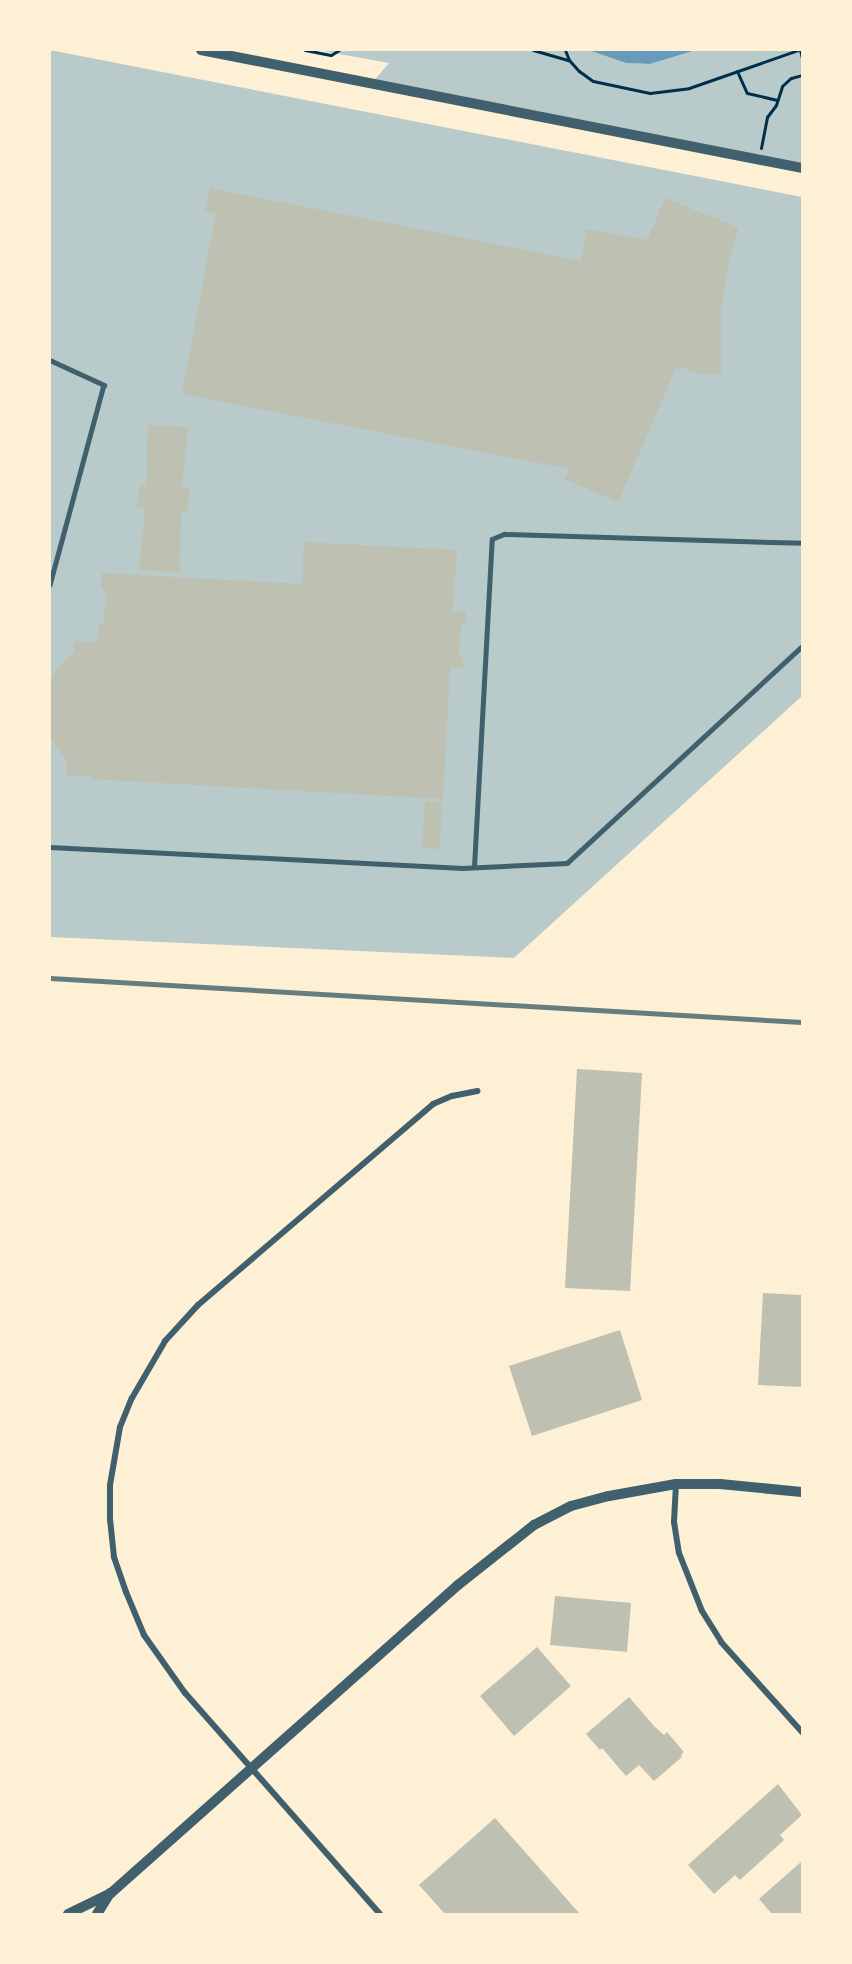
<!DOCTYPE html>
<style>
body{margin:0}
#map{position:relative;width:852px;height:1964px;overflow:hidden;background:#fdf0d5;font-family:Jost,sans-serif}
div>[style]{position:absolute}
.green>*{inset:0;background:#b9caca}
.water>*{inset:0;background:#669bbc}
.building>*{inset:0;background:#bec0b2}
.path>*{height:3px;margin:-1.5px;padding:0 1.5px;transform-origin:1.5px;border-radius:1.5px;background:#003049}
.service>*{height:4.5px;margin:-2.25px;padding:0 2.25px;transform-origin:2.25px;border-radius:2.25px;background:#3f606c}
.minor>*{height:6px;margin:-3px;padding:0 3px;transform-origin:3px;border-radius:3px;background:#3f606c}
.tertiary>*{height:10px;margin:-5px;padding:0 5px;transform-origin:5px;border-radius:5px;background:#3f606c}
.rail>*{height:4.5px;margin:-2.25px;padding:0 2.25px;transform-origin:2.25px;border-radius:2.25px;background:#657d81}
span{translate:-50% -50%;white-space:nowrap;text-align:center;line-height:1.15;-webkit-text-stroke:4.5px #fdf0d5;paint-order:stroke}
.frame{position:absolute;inset:0;border:51px solid #fdf0d5;pointer-events:none}
</style>
<div id="map">
<div class="green">
<div style="clip-path:polygon(50px 50px,802px 197px,802px 696px,514px 958px,50px 937px)"></div>
<div style="clip-path:polygon(317px 50px,588px 50px,626px 63px,650px 64px,696px 50px,802px 50px,802px 168px,372px 83px,389px 63px)"></div>
</div>
<div class="water">
<div style="clip-path:polygon(588px 50px,696px 50px,650px 64px,626px 63px)"></div>
</div>
<div class="building">
<div style="clip-path:polygon(210px 188px,581px 261px,586px 229px,647px 240px,665px 198px,739px 228px,728px 265px,721px 311px,721px 375px,701px 374px,677px 366px,618px 502px,564px 479px,570px 469px,182px 394px,216px 213px,205px 212px)"></div>
<div style="clip-path:polygon(148px 425px,188px 427px,182px 488px,189px 489px,188px 511px,181px 510px,180px 572px,139px 570px,145px 508px,137px 508px,140px 485px,146px 486px)"></div>
<div style="clip-path:polygon(304px 542px,457px 550px,453px 611px,466px 612px,466px 623px,461px 623px,459px 656px,463px 656px,463px 668px,450px 667px,443px 799px,90px 779px,91px 776px,67px 775px,67px 762px,50px 738px,50px 682px,58px 668px,74px 652px,75px 641px,97px 643px,99px 623px,104px 623px,106px 590px,101px 589px,102px 573px,302px 584px)"></div>
<div style="clip-path:polygon(425px 801px,442px 802px,440px 849px,422px 848px)"></div>
<div style="clip-path:polygon(577px 1069px,642px 1073px,630px 1291px,565px 1288px)"></div>
<div style="clip-path:polygon(763px 1293px,802px 1295px,802px 1387px,758px 1385px)"></div>
<div style="clip-path:polygon(620px 1330px,642px 1400px,532px 1436px,509px 1366px)"></div>
<div style="clip-path:polygon(555px 1596px,631px 1603px,627px 1652px,550px 1645px)"></div>
<div style="clip-path:polygon(537px 1647px,571px 1686px,514px 1736px,480px 1696px)"></div>
<div style="clip-path:polygon(629px 1697px,655px 1727px,664px 1735px,667px 1732px,684px 1752px,681px 1755px,682px 1757px,654px 1781px,639px 1765px,626px 1776px,602px 1748px,600px 1750px,586px 1734px)"></div>
<div style="clip-path:polygon(778px 1784px,802px 1815px,780px 1835px,784px 1840px,740px 1880px,735px 1875px,714px 1894px,688px 1865px)"></div>
<div style="clip-path:polygon(495px 1818px,580px 1914px,445px 1914px,419px 1885px)"></div>
<div style="clip-path:polygon(802px 1861px,802px 1914px,772px 1914px,759px 1899px)"></div>
</div>
<div class="path">
<div style="left:305px;top:50px;width:26px;rotate:11deg"></div>
<div style="left:331px;top:55px;width:9px;rotate:-32deg"></div>
<div style="left:533px;top:50px;width:37px;rotate:16deg"></div>
<div style="left:565px;top:50px;width:11px;rotate:68deg"></div>
<div style="left:569px;top:60px;width:15px;rotate:48deg"></div>
<div style="left:579px;top:71px;width:17px;rotate:36deg"></div>
<div style="left:593px;top:81px;width:58px;rotate:11.9deg"></div>
<div style="left:650px;top:93px;width:39px;rotate:-7deg"></div>
<div style="left:689px;top:88px;width:115px;rotate:-19.2deg"></div>
<div style="left:800px;top:50px;width:8px;rotate:76deg"></div>
<div style="left:737px;top:71px;width:24px;rotate:66deg"></div>
<div style="left:747px;top:93px;width:31px;rotate:13deg"></div>
<div style="left:761px;top:148px;width:32px;rotate:-79deg"></div>
<div style="left:767px;top:117px;width:15px;rotate:-53deg"></div>
<div style="left:776px;top:105px;width:20px;rotate:-72deg"></div>
<div style="left:782px;top:86px;width:12px;rotate:-42deg"></div>
<div style="left:791px;top:78px;width:11px;rotate:-15deg"></div>
</div>
<div class="service">
<div style="left:50px;top:360px;width:60px;rotate:24.8deg"></div>
<div style="left:104px;top:385px;width:207px;rotate:105.1deg"></div>
<div style="left:50px;top:847px;width:413px;rotate:2.9deg"></div>
<div style="left:462px;top:868px;width:105px;rotate:-2.7deg"></div>
<div style="left:567px;top:863px;width:320px;rotate:-42.7deg"></div>
<div style="left:474px;top:867px;width:328px;rotate:-86.9deg"></div>
<div style="left:492px;top:539px;width:13px;rotate:-23deg"></div>
<div style="left:504px;top:534px;width:298px;rotate:1.7deg"></div>
</div>
<div class="minor">
<div style="left:676px;top:1484px;width:38px;rotate:93deg"></div>
<div style="left:674px;top:1522px;width:31px;rotate:81deg"></div>
<div style="left:679px;top:1553px;width:62px;rotate:68.4deg"></div>
<div style="left:702px;top:1611px;width:36px;rotate:58deg"></div>
<div style="left:721px;top:1642px;width:121px;rotate:48deg"></div>
<div style="left:380px;top:1914px;width:295px;rotate:-131.4deg"></div>
<div style="left:185px;top:1693px;width:71px;rotate:-125.3deg"></div>
<div style="left:144px;top:1635px;width:47px;rotate:-112.7deg"></div>
<div style="left:126px;top:1592px;width:37px;rotate:-109deg"></div>
<div style="left:114px;top:1557px;width:37px;rotate:-96deg"></div>
<div style="left:110px;top:1520px;width:35px;rotate:-90deg"></div>
<div style="left:110px;top:1485px;width:59px;rotate:-80.2deg"></div>
<div style="left:120px;top:1427px;width:31px;rotate:-68deg"></div>
<div style="left:132px;top:1398px;width:66px;rotate:-59.9deg"></div>
<div style="left:165px;top:1341px;width:49px;rotate:-47.5deg"></div>
<div style="left:198px;top:1305px;width:309px;rotate:-40.5deg"></div>
<div style="left:433px;top:1104px;width:21px;rotate:-23deg"></div>
<div style="left:452px;top:1096px;width:26px;rotate:-11deg"></div>
</div>
<div class="tertiary">
<div style="left:201px;top:50px;width:612px;rotate:11.11deg"></div>
<div style="left:68px;top:1914px;width:48px;rotate:-26deg"></div>
<div style="left:111px;top:1893px;width:464px;rotate:-41.6deg"></div>
<div style="left:458px;top:1585px;width:97px;rotate:-38.3deg"></div>
<div style="left:534px;top:1525px;width:42px;rotate:-27.2deg"></div>
<div style="left:571px;top:1506px;width:39px;rotate:-15deg"></div>
<div style="left:609px;top:1496px;width:68px;rotate:-10.2deg"></div>
<div style="left:676px;top:1484px;width:44px"></div>
<div style="left:720px;top:1484px;width:82px;rotate:5.6deg"></div>
<div style="left:97px;top:1914px;width:25px;rotate:-58deg"></div>
</div>
<div class="rail">
<div style="left:50px;top:978px;width:753px;rotate:3.35deg"></div>
</div>
<div class="frame"></div>
</div>
